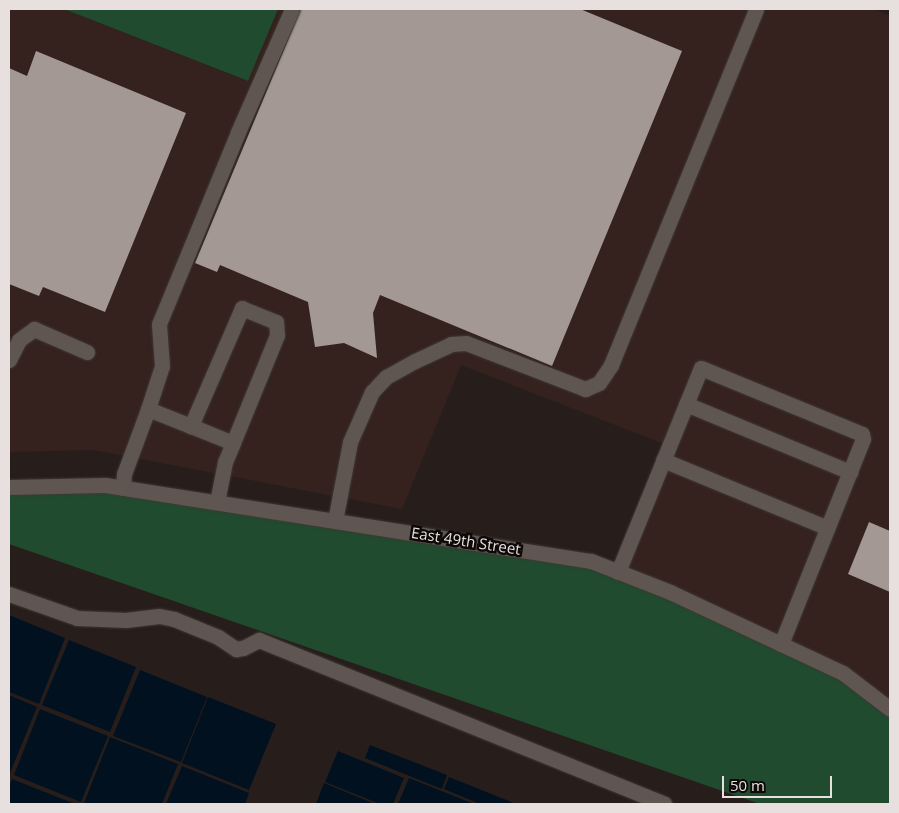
<!DOCTYPE html>
<style>
body{margin:0}
#map{position:relative;width:899px;height:813px;overflow:hidden;background:#271e1b;font-family:"Open Sans",sans-serif}
div>[style]{position:absolute}
.industrial>*{inset:0;background:#35221e}
.green>*{inset:0;background:#204b2e}
.water>*{inset:0;background:#01111f}
.building>*{inset:0;background:#a39893}
.roads{filter:drop-shadow(0 0 1px #3f3836) drop-shadow(0 0 1px #3f3836)}
.minor>*{height:15px;margin:-7.5px;padding:0 7.5px;transform-origin:7.5px;border-radius:7.5px;background:#5f5551}
span{translate:-50% -50%;white-space:nowrap;text-align:center;line-height:1.15;-webkit-text-stroke:5px #0d0908;paint-order:stroke}
.street-label{font-size:15px;color:#e7e0de}
.frame{position:absolute;inset:0;border:10px solid #e7e0de;pointer-events:none}
.scale{position:absolute;left:722px;top:776px;width:110px;height:22px;box-sizing:border-box;border:2px solid #e7e0de;border-top:0;padding-left:6px;font-size:15px;line-height:18px;white-space:nowrap;color:#e7e0de;-webkit-text-stroke:4px #0d0908;paint-order:stroke}
</style>
<div id="map">
<div class="industrial">
<div style="clip-path:polygon(9px 9px,64px 9px,247px 81px,278px 9px,874px 9px,890px 16px,890px 709px,618px 572px,619px 548px,664px 444px,461px 365px,402px 509px,94px 450px,9px 452px)"></div>
</div>
<div class="green">
<div style="clip-path:polygon(64px 9px,278px 9px,248px 81px)"></div>
<div style="clip-path:polygon(105px 485px,591px 561px,781px 644px,890px 709px,890px 804px,760px 804px,9px 544px,9px 487px)"></div>
</div>
<div class="water">
<div style="clip-path:polygon(9px 615px,65px 638px,39px 704px,9px 692px)"></div>
<div style="clip-path:polygon(69px 640px,136px 667px,110px 732px,42px 705px)"></div>
<div style="clip-path:polygon(140px 670px,207px 697px,181px 762px,113px 736px)"></div>
<div style="clip-path:polygon(9px 695px,37px 707px,10px 773px,9px 772px)"></div>
<div style="clip-path:polygon(208px 697px,276px 724px,249px 790px,182px 763px)"></div>
<div style="clip-path:polygon(40px 709px,108px 736px,81px 802px,14px 775px)"></div>
<div style="clip-path:polygon(110px 737px,178px 764px,162px 804px,84px 803px)"></div>
<div style="clip-path:polygon(370px 745px,447px 775px,442px 789px,365px 758px)"></div>
<div style="clip-path:polygon(338px 751px,404px 778px,393px 804px,380px 804px,325px 782px)"></div>
<div style="clip-path:polygon(182px 766px,249px 793px,245px 804px,166px 804px)"></div>
<div style="clip-path:polygon(449px 777px,516px 804px,480px 804px,444px 789px)"></div>
<div style="clip-path:polygon(409px 778px,474px 804px,398px 804px)"></div>
<div style="clip-path:polygon(12px 779px,75px 804px,9px 804px,9px 787px)"></div>
<div style="clip-path:polygon(324px 783px,375px 804px,316px 804px)"></div>
</div>
<div class="building">
<div style="clip-path:polygon(301px 9px,580px 9px,682px 51px,552px 366px,380px 295px,373px 313px,377px 358px,344px 343px,315px 347px,308px 302px,220px 265px,217px 272px,195px 263px)"></div>
<div style="clip-path:polygon(36px 51px,186px 113px,105px 312px,43px 287px,39px 296px,9px 284px,9px 68px,27px 76px)"></div>
<div style="clip-path:polygon(869px 522px,890px 531px,890px 592px,848px 574px)"></div>
</div>
<div class="roads">
<div class="minor">
<div style="left:9px;top:360px;width:22px;rotate:-63deg"></div>
<div style="left:19px;top:340px;width:19px;rotate:-36deg"></div>
<div style="left:34px;top:329px;width:58px;rotate:23.5deg"></div>
<div style="left:686px;top:404px;width:178px;rotate:22.5deg"></div>
<div style="left:148px;top:409px;width:45px;rotate:-72deg"></div>
<div style="left:162px;top:366px;width:42px;rotate:-94.1deg"></div>
<div style="left:159px;top:324px;width:208px;rotate:-67.6deg"></div>
<div style="left:238px;top:132px;width:134px;rotate:-66.3deg"></div>
<div style="left:663px;top:460px;width:178px;rotate:22.4deg"></div>
<div style="left:9px;top:487px;width:96px;rotate:-1.2deg"></div>
<div style="left:105px;top:485px;width:492px;rotate:8.9deg"></div>
<div style="left:591px;top:561px;width:85px;rotate:21.4deg"></div>
<div style="left:670px;top:592px;width:191px;rotate:25.1deg"></div>
<div style="left:843px;top:673px;width:59px;rotate:37.5deg"></div>
<div style="left:123px;top:488px;width:14px;rotate:-86deg"></div>
<div style="left:124px;top:474px;width:69px;rotate:-69.7deg"></div>
<div style="left:148px;top:409px;width:46px;rotate:21.6deg"></div>
<div style="left:217px;top:502px;width:41px;rotate:-78.7deg"></div>
<div style="left:225px;top:462px;width:21px;rotate:-67deg"></div>
<div style="left:233px;top:443px;width:117px;rotate:-67.8deg"></div>
<div style="left:277px;top:335px;width:13px;rotate:-94deg"></div>
<div style="left:276px;top:322px;width:37px;rotate:-158deg"></div>
<div style="left:242px;top:308px;width:129px;rotate:113.4deg"></div>
<div style="left:191px;top:426px;width:45px;rotate:22deg"></div>
<div style="left:335px;top:521px;width:80px;rotate:-79.2deg"></div>
<div style="left:350px;top:442px;width:55px;rotate:-66.3deg"></div>
<div style="left:372px;top:392px;width:21px;rotate:-47deg"></div>
<div style="left:386px;top:377px;width:33px;rotate:-29deg"></div>
<div style="left:415px;top:361px;width:40px;rotate:-25deg"></div>
<div style="left:451px;top:344px;width:15px;rotate:-4deg"></div>
<div style="left:466px;top:343px;width:128px;rotate:21.1deg"></div>
<div style="left:585px;top:389px;width:15px;rotate:-23deg"></div>
<div style="left:599px;top:383px;width:22px;rotate:-56deg"></div>
<div style="left:611px;top:365px;width:384px;rotate:-67.8deg"></div>
<div style="left:618px;top:572px;width:220px;rotate:-67.9deg"></div>
<div style="left:701px;top:368px;width:174px;rotate:22.3deg"></div>
<div style="left:862px;top:434px;width:5px;rotate:79deg"></div>
<div style="left:863px;top:439px;width:221px;rotate:111.8deg"></div>
<div style="left:9px;top:594px;width:72px;rotate:19.4deg"></div>
<div style="left:77px;top:618px;width:49px;rotate:2.3deg"></div>
<div style="left:126px;top:620px;width:33px;rotate:-7deg"></div>
<div style="left:159px;top:616px;width:15px;rotate:11deg"></div>
<div style="left:174px;top:619px;width:48px;rotate:22.2deg"></div>
<div style="left:218px;top:637px;width:22px;rotate:34deg"></div>
<div style="left:236px;top:649px;width:7px;rotate:-8deg"></div>
<div style="left:243px;top:648px;width:18px;rotate:-27deg"></div>
<div style="left:259px;top:640px;width:437px;rotate:22deg"></div>
</div>
</div>
<div class="street-label">
<span style="left:466px;top:541px;rotate:9deg">East 49th Street</span>
</div>
<div class="frame"></div>
<div class="scale">50 m</div>
</div>
